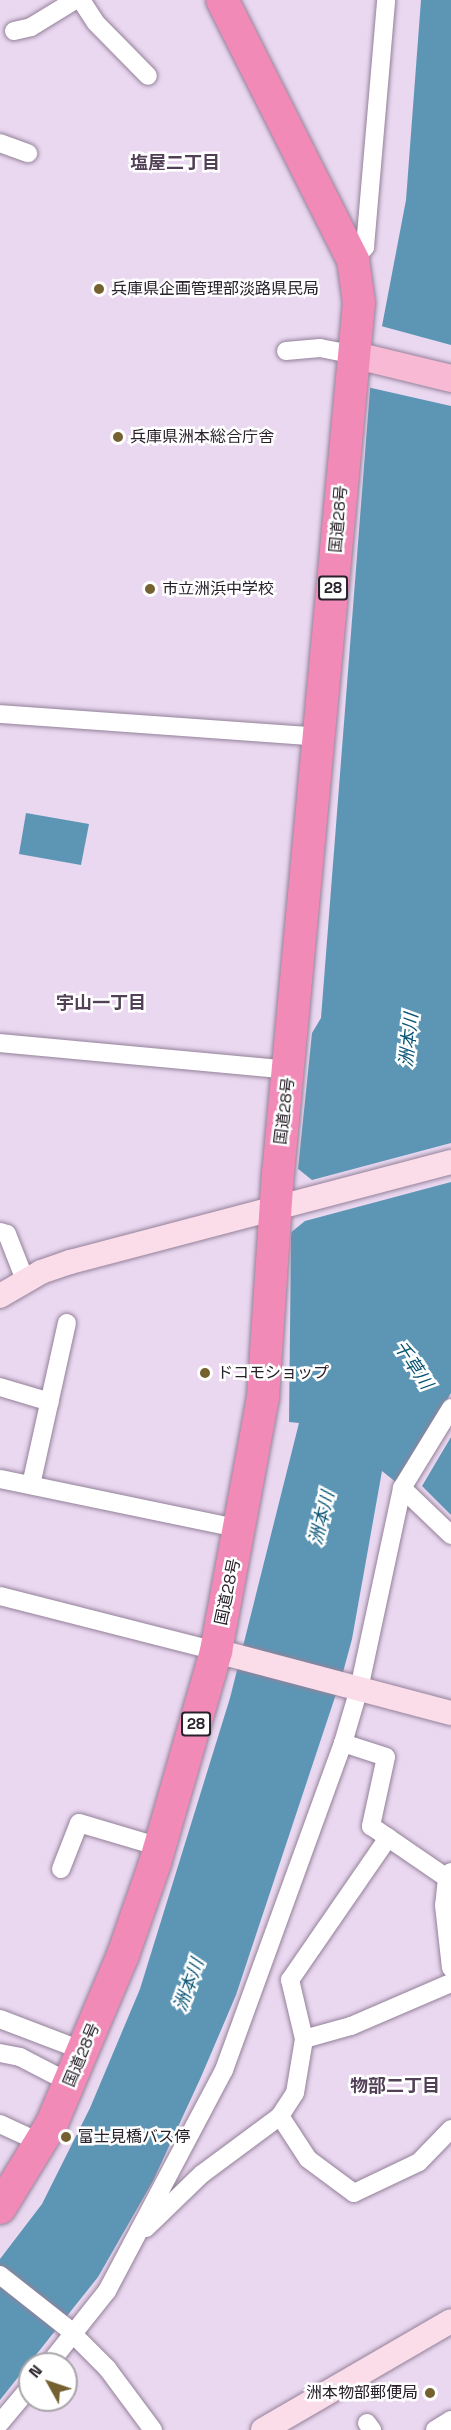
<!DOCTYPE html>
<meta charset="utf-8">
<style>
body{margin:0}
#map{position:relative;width:451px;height:2430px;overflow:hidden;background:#ead7f0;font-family:"Space Grotesk","Noto Sans JP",sans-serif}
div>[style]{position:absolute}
.water>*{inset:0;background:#5d96b5}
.pier>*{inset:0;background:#ead7f0}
.roads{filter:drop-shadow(0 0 2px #938199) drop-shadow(0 0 2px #938199)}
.street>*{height:18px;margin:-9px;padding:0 9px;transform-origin:9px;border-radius:9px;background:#fff}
.secondary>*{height:24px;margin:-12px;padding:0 12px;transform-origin:12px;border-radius:12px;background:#fbdce9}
.primary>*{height:27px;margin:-13.5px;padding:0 13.5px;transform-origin:13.5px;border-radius:13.5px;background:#f7b9d4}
.highway>*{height:32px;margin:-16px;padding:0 16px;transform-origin:16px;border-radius:16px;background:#f18ab7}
.dots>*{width:16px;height:16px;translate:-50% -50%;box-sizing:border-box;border:3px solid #fff;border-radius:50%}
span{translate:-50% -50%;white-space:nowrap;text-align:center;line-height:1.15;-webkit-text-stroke:5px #fff;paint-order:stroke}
.shield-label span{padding:2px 4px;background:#fff;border:2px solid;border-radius:4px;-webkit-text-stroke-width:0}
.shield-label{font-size:15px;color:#28202a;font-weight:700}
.poi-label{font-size:16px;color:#28202a}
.left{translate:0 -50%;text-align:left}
.right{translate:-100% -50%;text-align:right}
.street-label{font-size:16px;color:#28202a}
.neighbourhood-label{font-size:18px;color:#514056;font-weight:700}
.water-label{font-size:18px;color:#075474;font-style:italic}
.north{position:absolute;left:18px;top:2352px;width:60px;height:60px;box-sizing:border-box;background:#fff;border:2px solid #a9a6aa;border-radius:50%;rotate:310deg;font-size:16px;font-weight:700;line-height:24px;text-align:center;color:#28202a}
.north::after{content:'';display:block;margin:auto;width:21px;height:27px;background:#74612f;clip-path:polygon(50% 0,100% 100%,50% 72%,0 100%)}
</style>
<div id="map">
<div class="water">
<div style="clip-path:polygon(421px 0,451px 0,451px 1393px,397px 1483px,382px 1471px,352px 1639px,342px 1676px,236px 1995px,201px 2077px,153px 2181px,98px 2277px,0 2400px,0 2259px,42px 2204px,90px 2108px,140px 1989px,230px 1698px,299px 1423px,289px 1422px,291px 1237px,312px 1033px,321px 1018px,370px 389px,406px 200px)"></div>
<div style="clip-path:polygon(26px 813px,89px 824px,81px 865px,19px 854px)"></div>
<div style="clip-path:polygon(451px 1436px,451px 1515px,422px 1486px)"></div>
</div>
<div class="pier">
<div style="clip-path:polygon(381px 326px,451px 345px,451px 406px,367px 387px)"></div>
<div style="clip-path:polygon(451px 1143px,451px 1182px,305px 1221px,289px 1234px,297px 1168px,312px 1180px)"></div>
<div style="clip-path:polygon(451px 1433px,451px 1437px,420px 1489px,419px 1484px)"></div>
</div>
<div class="roads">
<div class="street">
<div style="left:81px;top:0;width:27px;rotate:57deg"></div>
<div style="left:96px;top:23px;width:74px;rotate:45.5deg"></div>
<div style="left:14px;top:31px;width:17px;rotate:-13deg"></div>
<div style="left:31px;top:27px;width:52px;rotate:-31.5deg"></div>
<div style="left:0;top:143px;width:30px;rotate:20deg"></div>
<div style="left:353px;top:260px;width:18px;rotate:-47deg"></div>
<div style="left:365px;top:247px;width:248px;rotate:-85.1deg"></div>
<div style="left:286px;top:351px;width:34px;rotate:-5deg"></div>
<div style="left:320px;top:348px;width:37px;rotate:11deg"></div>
<div style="left:0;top:714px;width:321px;rotate:4.1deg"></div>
<div style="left:0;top:1043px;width:291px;rotate:5.3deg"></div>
<div style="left:0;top:1232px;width:7px;rotate:16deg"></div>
<div style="left:7px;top:1234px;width:49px;rotate:68.6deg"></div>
<div style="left:0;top:1387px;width:52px;rotate:16.7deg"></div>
<div style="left:0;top:1479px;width:246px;rotate:11.7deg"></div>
<div style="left:31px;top:1485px;width:166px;rotate:-77.5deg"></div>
<div style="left:402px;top:1488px;width:68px;rotate:43.8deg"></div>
<div style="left:0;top:1596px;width:223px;rotate:14.3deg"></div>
<div style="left:343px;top:1743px;width:45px;rotate:18deg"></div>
<div style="left:386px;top:1757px;width:71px;rotate:102.3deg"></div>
<div style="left:371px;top:1826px;width:92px;rotate:34.4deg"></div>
<div style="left:61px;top:1869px;width:49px;rotate:-68.6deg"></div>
<div style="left:79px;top:1823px;width:84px;rotate:16.5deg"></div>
<div style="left:451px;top:1872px;width:7px;rotate:124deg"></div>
<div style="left:447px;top:1878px;width:27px;rotate:96deg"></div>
<div style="left:444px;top:1905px;width:63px;rotate:83.7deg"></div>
<div style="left:0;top:2019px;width:90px;rotate:20.9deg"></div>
<div style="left:304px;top:2039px;width:49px;rotate:-15.5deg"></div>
<div style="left:351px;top:2026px;width:109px;rotate:-23.3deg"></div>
<div style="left:0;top:2053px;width:20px;rotate:11deg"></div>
<div style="left:20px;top:2057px;width:56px;rotate:27.5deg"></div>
<div style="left:280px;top:2116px;width:51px;rotate:56.9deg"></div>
<div style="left:308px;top:2159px;width:57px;rotate:36.5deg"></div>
<div style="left:354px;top:2193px;width:72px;rotate:-25.5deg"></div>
<div style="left:419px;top:2162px;width:46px;rotate:-45.9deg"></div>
<div style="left:0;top:2124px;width:45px;rotate:24.9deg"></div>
<div style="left:146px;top:2228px;width:78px;rotate:-44deg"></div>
<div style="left:202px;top:2174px;width:97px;rotate:-36.6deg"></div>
<div style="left:280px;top:2116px;width:27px;rotate:-57deg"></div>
<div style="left:295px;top:2093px;width:55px;rotate:-80.5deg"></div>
<div style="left:304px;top:2039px;width:61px;rotate:-103.3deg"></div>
<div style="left:290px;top:1980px;width:173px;rotate:-55.4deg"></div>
<div style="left:0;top:2275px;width:85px;rotate:38.3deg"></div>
<div style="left:67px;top:2328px;width:57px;rotate:45deg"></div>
<div style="left:107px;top:2368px;width:77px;rotate:53.4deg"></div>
<div style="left:49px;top:2364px;width:93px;rotate:-51.5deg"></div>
<div style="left:107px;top:2291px;width:250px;rotate:-62.1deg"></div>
<div style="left:224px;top:2070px;width:348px;rotate:-70deg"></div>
<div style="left:343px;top:1743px;width:56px;rotate:-73.5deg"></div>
<div style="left:359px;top:1689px;width:206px;rotate:-77.9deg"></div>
<div style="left:402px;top:1488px;width:94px;rotate:-58.5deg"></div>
<div style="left:0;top:2423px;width:47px;rotate:-50.2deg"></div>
<div style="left:367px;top:2423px;width:9px;rotate:54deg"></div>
<div style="left:435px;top:2430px;width:19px;rotate:-32deg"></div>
</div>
<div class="secondary">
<div style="left:0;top:1296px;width:48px;rotate:-30.3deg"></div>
<div style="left:41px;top:1272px;width:31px;rotate:-19deg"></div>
<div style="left:70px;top:1262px;width:394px;rotate:-14.7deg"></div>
<div style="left:216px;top:1651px;width:243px;rotate:14.8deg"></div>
<div style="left:263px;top:2430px;width:217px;rotate:-30.1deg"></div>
</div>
<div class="primary">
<div style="left:356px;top:355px;width:98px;rotate:13.6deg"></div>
</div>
<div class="highway">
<div style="left:0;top:2208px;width:100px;rotate:-58.5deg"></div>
<div style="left:52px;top:2123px;width:182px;rotate:-67.1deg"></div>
<div style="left:123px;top:1955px;width:97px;rotate:-70.8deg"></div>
<div style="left:155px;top:1863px;width:221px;rotate:-73.9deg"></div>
<div style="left:216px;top:1651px;width:258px;rotate:-79.5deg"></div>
<div style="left:263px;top:1397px;width:224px;rotate:-86.2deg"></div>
<div style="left:278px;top:1174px;width:875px;rotate:-84.69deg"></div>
<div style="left:359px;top:303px;width:43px;rotate:-97.9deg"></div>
<div style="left:353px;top:260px;width:291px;rotate:-116.7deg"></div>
</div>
</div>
<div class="dots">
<div style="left:99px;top:289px;background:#74612f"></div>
<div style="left:118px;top:437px;background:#74612f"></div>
<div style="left:150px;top:589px;background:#74612f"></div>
<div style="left:205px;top:1373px;background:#74612f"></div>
<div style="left:66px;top:2137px;background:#74612f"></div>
<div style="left:430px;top:2393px;background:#74612f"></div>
</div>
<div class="shield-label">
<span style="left:333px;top:588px">28</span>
<span style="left:196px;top:1724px">28</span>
</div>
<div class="poi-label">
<span class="left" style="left:111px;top:289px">兵庫県企画管理部淡路県民局</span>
<span class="left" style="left:130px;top:437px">兵庫県洲本総合庁舎</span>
<span class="left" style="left:162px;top:589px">市立洲浜中学校</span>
<span class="left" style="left:217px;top:1373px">ドコモショップ</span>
<span class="left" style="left:78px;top:2137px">富士見橋バス停</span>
<span class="right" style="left:418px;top:2393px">洲本物部郵便局</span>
</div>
<div class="street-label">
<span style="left:339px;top:519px;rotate:-85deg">国道28号</span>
<span style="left:285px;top:1111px;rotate:-83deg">国道28号</span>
<span style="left:228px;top:1592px;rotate:-78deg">国道28号</span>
<span style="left:82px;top:2055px;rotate:-67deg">国道28号</span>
</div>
<div class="neighbourhood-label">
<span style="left:175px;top:163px">塩屋二丁目</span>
<span style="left:101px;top:1003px">宇山一丁目</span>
<span style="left:395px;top:2086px">物部二丁目</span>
</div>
<div class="water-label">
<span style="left:409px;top:1040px;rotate:-84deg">洲本川</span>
<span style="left:413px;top:1365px;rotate:56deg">千草川</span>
<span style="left:322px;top:1518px;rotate:-76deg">洲本川</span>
<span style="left:189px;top:1985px;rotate:-70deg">洲本川</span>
</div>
<div class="north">N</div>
</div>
